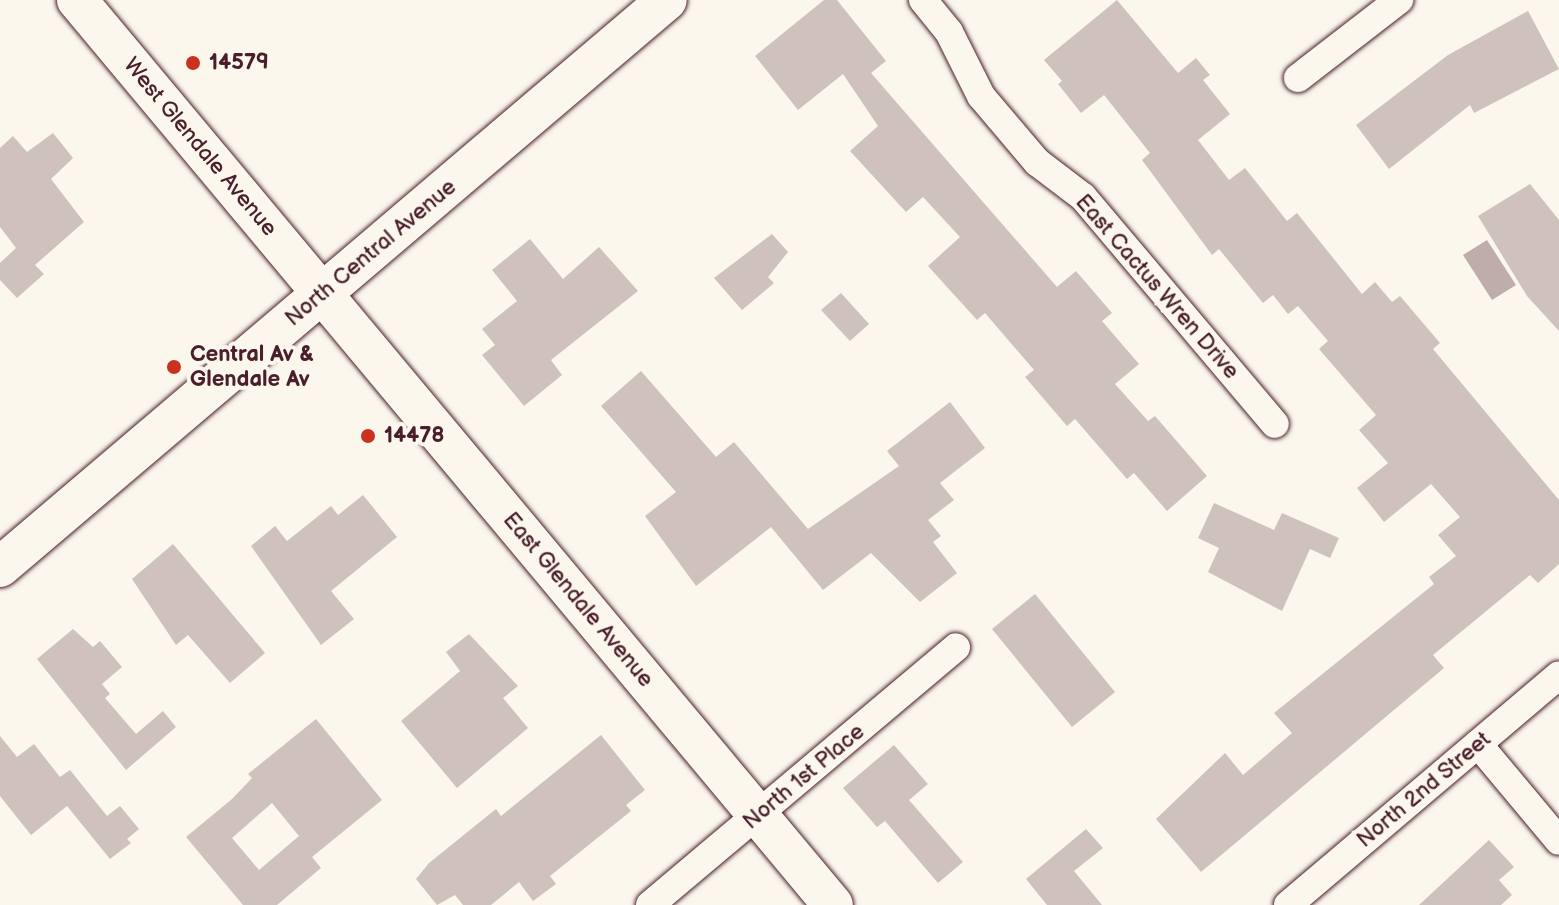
<!DOCTYPE html>
<style>
body{margin:0}
#map{position:relative;width:1559px;height:905px;overflow:hidden;background:#fbf7ec;font-family:"Balsamiq Sans",sans-serif}
div>[style]{position:absolute}
.water>*{inset:0;background:#bfadaa}
.building>*{inset:0;background:#cfc2bc}
.roads{filter:drop-shadow(0 0 2px #4a1f2b) drop-shadow(0 0 2px #4a1f2b)}
.street>*{height:28px;margin:-14px;padding:0 14px;transform-origin:14px;border-radius:14px;background:#fbf7ec}
.secondary>*{height:40px;margin:-20px;padding:0 20px;transform-origin:20px;border-radius:20px;background:#fbf7ec}
.dots>*{width:22px;height:22px;translate:-50% -50%;box-sizing:border-box;border:4px solid #fbf7ec;border-radius:50%}
span{translate:-50% -50%;white-space:nowrap;text-align:center;line-height:1.15;-webkit-text-stroke:8px #fbf7ec;paint-order:stroke}
.poi-label{font-size:22px;color:#4a1f2b;font-weight:700}
.left{translate:0 -50%;text-align:left}
.street-label{font-size:22px;color:#4a1f2b}
</style>
<div id="map">
<div class="water">
<div style="clip-path:polygon(1487px 240px,1516px 285px,1492px 300px,1463px 255px)"></div>
</div>
<div class="building">
<div style="clip-path:polygon(824px 0,837px 0,886px 61px,871px 73px,1057px 287px,1076px 271px,1112px 313px,1102px 321px,1139px 364px,1115px 384px,1148px 421px,1155px 416px,1207px 476px,1167px 511px,1134px 473px,1127px 479px,1075px 419px,1067px 426px,1025px 377px,1034px 370px,985px 313px,977px 320px,928px 266px,960px 237px,923px 197px,906px 212px,850px 151px,878px 126px,843px 74px,798px 110px,755px 56px)"></div>
<div style="clip-path:polygon(1117px 0,1178px 73px,1196px 58px,1210px 75px,1203px 80px,1230px 114px,1198px 140px,1229px 180px,1245px 168px,1287px 221px,1297px 213px,1362px 294px,1375px 282px,1392px 302px,1400px 296px,1440px 343px,1433px 349px,1559px 500px,1559px 564px,1538px 583px,1530px 575px,1433px 655px,1444px 668px,1201px 872px,1156px 819px,1225px 753px,1243px 775px,1292px 733px,1274px 713px,1434px 584px,1429px 577px,1456px 556px,1438px 535px,1460px 517px,1431px 484px,1384px 522px,1357px 488px,1388px 463px,1359px 430px,1376px 415px,1319px 349px,1328px 341px,1298px 306px,1288px 314px,1273px 295px,1263px 303px,1219px 249px,1212px 255px,1142px 160px,1150px 153px,1104px 95px,1081px 113px,1058px 84px,1062px 81px,1044px 60px)"></div>
<div style="clip-path:polygon(1528px 11px,1559px 69px,1474px 113px,1470px 105px,1389px 169px,1356px 125px,1448px 55px)"></div>
<div style="clip-path:polygon(53px 133px,73px 158px,51px 179px,84px 222px,35px 265px,44px 274px,17px 298px,0 280px,0 263px,16px 248px,0 227px,0 148px,13px 136px,27px 152px)"></div>
<div style="clip-path:polygon(1530px 184px,1559px 220px,1559px 331px,1527px 296px,1478px 216px)"></div>
<div style="clip-path:polygon(772px 234px,788px 252px,768px 277px,774px 283px,742px 310px,714px 278px)"></div>
<div style="clip-path:polygon(530px 239px,563px 279px,599px 247px,638px 291px,551px 360px,562px 375px,524px 406px,482px 355px,495px 345px,482px 329px,517px 301px,492px 270px)"></div>
<div style="clip-path:polygon(841px 293px,869px 324px,850px 341px,821px 310px)"></div>
<div style="clip-path:polygon(641px 371px,716px 457px,734px 442px,808px 529px,899px 466px,887px 451px,950px 402px,985px 448px,940px 483px,954px 500px,928px 520px,941px 536px,933px 542px,957px 573px,920px 602px,871px 553px,823px 590px,771px 527px,696px 586px,645px 516px,676px 492px,601px 406px)"></div>
<div style="clip-path:polygon(363px 495px,397px 537px,331px 591px,354px 619px,321px 645px,251px 546px,275px 526px,287px 541px,331px 506px,338px 515px)"></div>
<div style="clip-path:polygon(1214px 503px,1274px 530px,1282px 513px,1339px 538px,1330px 558px,1310px 549px,1282px 611px,1208px 572px,1219px 548px,1198px 538px)"></div>
<div style="clip-path:polygon(173px 544px,265px 653px,230px 683px,188px 635px,176px 645px,132px 579px)"></div>
<div style="clip-path:polygon(1035px 594px,1115px 692px,1072px 727px,992px 629px)"></div>
<div style="clip-path:polygon(73px 629px,93px 647px,100px 641px,122px 667px,102px 684px,110px 694px,105px 698px,136px 734px,163px 711px,176px 727px,126px 770px,37px 659px)"></div>
<div style="clip-path:polygon(469px 634px,518px 686px,503px 698px,528px 728px,457px 788px,401px 721px,460px 671px,446px 652px)"></div>
<div style="clip-path:polygon(evenodd,316px 719px,382px 800px,312px 857px,321px 868px,277px 905px,243px 905px,186px 837px,232px 799px,252px 778px,248px 774px,316px 719px,272px 803px,299px 836px,259px 870px,232px 838px,272px 803px)"></div>
<div style="clip-path:polygon(601px 735px,645px 790px,626px 805px,631px 811px,550px 876px,556px 884px,533px 901px,519px 882px,491px 905px,463px 905px,455px 895px,437px 905px,416px 879px,429px 863px,496px 809px,501px 816px)"></div>
<div style="clip-path:polygon(0 736px,17px 757px,34px 744px,60px 777px,70px 770px,107px 816px,120px 806px,139px 829px,127px 839px,131px 843px,110px 859px,67px 806px,31px 835px,0 796px)"></div>
<div style="clip-path:polygon(894px 745px,928px 784px,909px 800px,963px 862px,938px 883px,885px 821px,877px 827px,843px 788px)"></div>
<div style="clip-path:polygon(1086px 829px,1103px 848px,1074px 871px,1102px 905px,1047px 905px,1026px 879px)"></div>
<div style="clip-path:polygon(1489px 840px,1514px 867px,1499px 880px,1512px 895px,1501px 905px,1419px 905px)"></div>
</div>
<div class="roads">
<div class="street">
<div style="left:923px;top:0;width:41px;rotate:50.9deg"></div>
<div style="left:949px;top:32px;width:72px;rotate:63.4deg"></div>
<div style="left:981px;top:96px;width:87px;rotate:49.7deg"></div>
<div style="left:1037px;top:162px;width:58px;rotate:37.3deg"></div>
<div style="left:1083px;top:197px;width:297px;rotate:49.8deg"></div>
<div style="left:1298px;top:78px;width:128px;rotate:-37.7deg"></div>
<div style="left:1478px;top:744px;width:126px;rotate:50.1deg"></div>
<div style="left:650px;top:905px;width:400px;rotate:-40.1deg"></div>
<div style="left:1288px;top:905px;width:355px;rotate:-40.3deg"></div>
</div>
<div class="secondary">
<div style="left:77px;top:0;width:1179px;rotate:50.13deg"></div>
<div style="left:0;top:567px;width:875px;rotate:-40.37deg"></div>
</div>
</div>
<div class="dots">
<div style="left:193px;top:63px;background:#c8321e"></div>
<div style="left:174px;top:367px;background:#c8321e"></div>
<div style="left:368px;top:436px;background:#c8321e"></div>
</div>
<div class="poi-label">
<span class="left" style="left:209px;top:63px">14579</span>
<span class="left" style="left:190px;top:367px">Central Av &amp;<br>Glendale Av</span>
<span class="left" style="left:384px;top:436px">14478</span>
</div>
<div class="street-label">
<span style="left:200px;top:147px;rotate:50deg">West Glendale Avenue</span>
<span style="left:371px;top:253px;rotate:-40deg">North Central Avenue</span>
<span style="left:1157px;top:287px;rotate:49deg">East Cactus Wren Drive</span>
<span style="left:578px;top:600px;rotate:50deg">East Glendale Avenue</span>
<span style="left:804px;top:777px;rotate:-40deg">North 1st Place</span>
<span style="left:1424px;top:790px;rotate:-40deg">North 2nd Street</span>
</div>
</div>
